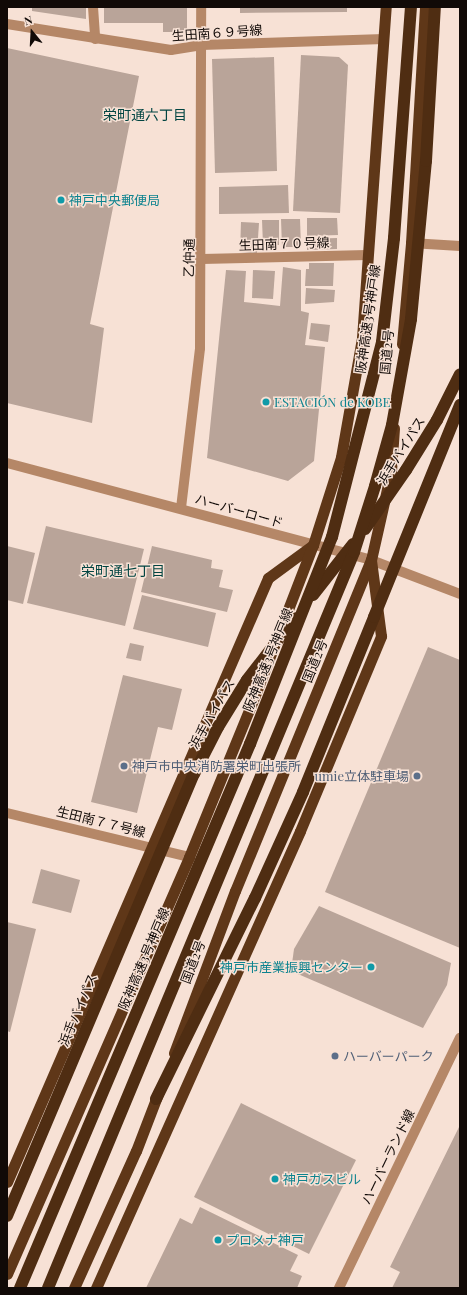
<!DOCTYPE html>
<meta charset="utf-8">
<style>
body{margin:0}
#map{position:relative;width:467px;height:1295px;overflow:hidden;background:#f7e1d5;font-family:"Playfair Display","Noto Sans JP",serif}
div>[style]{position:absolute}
.building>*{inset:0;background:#b9a499}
.minor>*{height:10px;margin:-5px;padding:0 5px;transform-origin:5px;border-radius:5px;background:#b58767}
.tertiary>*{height:10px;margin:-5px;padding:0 5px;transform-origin:5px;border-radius:5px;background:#b58767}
.trunk>*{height:11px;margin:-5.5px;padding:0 5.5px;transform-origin:5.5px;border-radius:5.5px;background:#5f3718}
.motorway>*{height:12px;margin:-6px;padding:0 6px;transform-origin:6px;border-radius:6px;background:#4f2d12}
.motorway-bridge>*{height:12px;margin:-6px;padding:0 6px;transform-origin:6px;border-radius:6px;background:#4f2d12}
.dots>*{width:11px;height:11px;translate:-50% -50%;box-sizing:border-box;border:2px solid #f7e1d5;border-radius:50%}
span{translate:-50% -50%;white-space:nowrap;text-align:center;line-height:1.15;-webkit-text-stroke:3px #f7e1d5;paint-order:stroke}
.street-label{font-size:13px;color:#110a07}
.culture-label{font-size:13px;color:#0d838f}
.left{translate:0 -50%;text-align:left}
.right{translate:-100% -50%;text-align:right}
.service-label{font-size:13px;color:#4e5e75}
.neighbourhood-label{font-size:14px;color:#014441}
.frame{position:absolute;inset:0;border:8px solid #110a07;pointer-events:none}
.north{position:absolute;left:12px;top:12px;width:40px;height:40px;-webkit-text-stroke:3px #f7e1d5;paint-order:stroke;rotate:342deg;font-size:11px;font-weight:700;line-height:16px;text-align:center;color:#110a07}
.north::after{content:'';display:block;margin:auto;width:14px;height:18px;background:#110a07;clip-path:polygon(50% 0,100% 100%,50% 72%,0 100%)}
</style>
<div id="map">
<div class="building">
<div style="clip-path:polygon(32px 7px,86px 7px,86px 19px,32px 11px)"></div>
<div style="clip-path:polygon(104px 7px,187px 7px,187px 32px,163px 32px,163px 23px,104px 23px)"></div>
<div style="clip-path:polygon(240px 7px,347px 7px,347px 12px,240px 13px)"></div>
<div style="clip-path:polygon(7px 48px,139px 76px,90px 324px,104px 328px,92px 423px,7px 403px)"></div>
<div style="clip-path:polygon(301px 55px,339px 57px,348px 65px,340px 213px,293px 211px)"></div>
<div style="clip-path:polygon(274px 57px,277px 171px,215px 173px,212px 59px)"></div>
<div style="clip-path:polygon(288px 185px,289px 213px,219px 214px,219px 187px)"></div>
<div style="clip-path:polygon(307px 218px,337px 218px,338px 235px,307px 236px)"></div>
<div style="clip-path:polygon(281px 219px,300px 219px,301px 247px,282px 247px)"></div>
<div style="clip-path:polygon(262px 220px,279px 220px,279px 245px,263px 245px)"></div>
<div style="clip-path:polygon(241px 222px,259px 223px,257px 253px,240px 252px)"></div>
<div style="clip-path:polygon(337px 238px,337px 249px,307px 250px,307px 239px)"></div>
<div style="clip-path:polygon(309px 263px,334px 263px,333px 286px,305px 286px,306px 269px,309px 269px)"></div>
<div style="clip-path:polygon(283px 267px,301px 270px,301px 311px,309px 313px,305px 345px,325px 347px,314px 461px,288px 481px,207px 458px,226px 270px,246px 271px,244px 302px,280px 306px)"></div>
<div style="clip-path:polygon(253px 270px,275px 271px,273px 299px,252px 298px)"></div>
<div style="clip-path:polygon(306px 288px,335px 290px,334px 302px,305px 304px)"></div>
<div style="clip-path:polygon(311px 323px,330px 325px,328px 342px,309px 339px)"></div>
<div style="clip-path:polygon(46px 526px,144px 549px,125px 626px,27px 603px)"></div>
<div style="clip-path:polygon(7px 546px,35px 553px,23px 604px,7px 600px)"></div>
<div style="clip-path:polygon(152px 546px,212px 560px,211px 568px,223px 570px,219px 587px,233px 590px,227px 612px,141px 592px)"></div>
<div style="clip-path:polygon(142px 595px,216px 613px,208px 647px,133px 629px)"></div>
<div style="clip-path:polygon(130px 643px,144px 646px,141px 661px,126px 658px)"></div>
<div style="clip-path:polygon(428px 647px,460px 660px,460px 948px,325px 892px)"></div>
<div style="clip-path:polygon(123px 675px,182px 689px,172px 730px,158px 727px,137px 813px,91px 802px)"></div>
<div style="clip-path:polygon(41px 869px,80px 880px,71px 913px,32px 903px)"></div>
<div style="clip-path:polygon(319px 906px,451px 963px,447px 985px,423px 1028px,291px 971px,294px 949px)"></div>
<div style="clip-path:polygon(7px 922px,36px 929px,10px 1032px,7px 1031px)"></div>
<div style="clip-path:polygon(241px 1103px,356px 1160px,309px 1254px,194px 1197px)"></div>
<div style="clip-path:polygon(460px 1125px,460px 1288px,392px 1288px,400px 1272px,390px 1267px)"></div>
<div style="clip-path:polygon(200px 1207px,298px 1255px,290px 1271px,302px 1276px,297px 1288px,146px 1288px,180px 1218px,192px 1224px)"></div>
</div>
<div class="minor">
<div style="left:93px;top:7px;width:32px;rotate:86deg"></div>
<div style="left:7px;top:24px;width:166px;rotate:9deg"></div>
<div style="left:171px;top:50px;width:30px;rotate:-9deg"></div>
<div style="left:201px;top:45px;width:183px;rotate:-1.9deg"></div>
<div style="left:411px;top:243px;width:49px;rotate:3.5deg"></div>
<div style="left:202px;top:259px;width:165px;rotate:-1.4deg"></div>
<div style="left:181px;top:508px;width:161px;rotate:-83.2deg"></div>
<div style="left:200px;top:348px;width:341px;rotate:-89.8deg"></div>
</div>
<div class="tertiary">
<div style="left:7px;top:463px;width:377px;rotate:14.9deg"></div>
<div style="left:371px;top:560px;width:95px;rotate:20.9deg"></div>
<div style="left:7px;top:813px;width:187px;rotate:13.6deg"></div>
<div style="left:339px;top:1288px;width:278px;rotate:-64.2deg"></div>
</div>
<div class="trunk">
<div style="left:402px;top:344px;width:101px;rotate:-84.9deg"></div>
<div style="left:411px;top:243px;width:236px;rotate:-86.6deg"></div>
<div style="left:174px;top:1053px;width:173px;rotate:-69.4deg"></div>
<div style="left:235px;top:891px;width:358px;rotate:-67.7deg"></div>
<div style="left:371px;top:560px;width:91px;rotate:-77.3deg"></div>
<div style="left:391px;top:471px;width:43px;rotate:-86deg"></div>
<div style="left:7px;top:1182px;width:658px;rotate:-66.63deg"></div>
<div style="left:268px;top:578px;width:56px;rotate:-36.3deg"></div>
<div style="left:7px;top:1274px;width:455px;rotate:-66.4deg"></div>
<div style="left:189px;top:857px;width:175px;rotate:-67.8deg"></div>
<div style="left:255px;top:695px;width:161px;rotate:-68.9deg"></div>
<div style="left:313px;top:545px;width:92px;rotate:-72.3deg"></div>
<div style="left:341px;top:457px;width:121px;rotate:-80deg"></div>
<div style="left:362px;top:338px;width:332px;rotate:-85.9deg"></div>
<div style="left:74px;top:1288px;width:150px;rotate:-65.7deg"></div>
<div style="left:136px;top:1151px;width:64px;rotate:-69deg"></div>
<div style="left:96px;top:1288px;width:500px;rotate:-65.94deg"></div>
<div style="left:300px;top:831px;width:211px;rotate:-67.4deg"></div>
<div style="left:381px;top:636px;width:77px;rotate:-97.5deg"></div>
</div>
<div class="motorway">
<div style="left:156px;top:1099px;width:224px;rotate:-63.8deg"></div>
<div style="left:255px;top:898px;width:116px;rotate:-65.6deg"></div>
<div style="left:303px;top:792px;width:189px;rotate:-67.9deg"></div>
</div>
<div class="motorway-bridge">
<div style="left:365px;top:529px;width:72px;rotate:-55.2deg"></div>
<div style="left:406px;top:470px;width:59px;rotate:-58.2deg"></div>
<div style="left:437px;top:420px;width:51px;rotate:-63.4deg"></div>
<div style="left:313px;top:595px;width:65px;rotate:-51.9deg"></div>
<div style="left:374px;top:617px;width:229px;rotate:-67.9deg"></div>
<div style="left:7px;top:1216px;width:480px;rotate:-67.1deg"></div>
<div style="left:194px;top:774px;width:53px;rotate:-62.9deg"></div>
<div style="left:218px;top:727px;width:55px;rotate:-58.3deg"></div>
<div style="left:247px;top:680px;width:78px;rotate:-52.3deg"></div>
<div style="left:20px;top:1288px;width:591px;rotate:-67.08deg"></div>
<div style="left:250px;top:744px;width:223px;rotate:-68.4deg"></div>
<div style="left:332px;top:537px;width:201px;rotate:-75.6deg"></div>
<div style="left:382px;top:342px;width:105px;rotate:-83.4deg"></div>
<div style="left:394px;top:238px;width:232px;rotate:-85.8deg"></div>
<div style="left:48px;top:1288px;width:797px;rotate:-67.42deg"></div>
<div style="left:354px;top:552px;width:69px;rotate:-72.3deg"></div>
<div style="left:375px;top:486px;width:63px;rotate:-74.4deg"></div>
<div style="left:392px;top:425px;width:108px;rotate:-79.8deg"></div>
<div style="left:411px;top:319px;width:159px;rotate:-84.6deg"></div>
<div style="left:426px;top:161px;width:154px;rotate:-86.7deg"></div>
</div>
<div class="dots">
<div style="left:61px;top:200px;background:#0f9aa8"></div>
<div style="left:266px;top:402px;background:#0f9aa8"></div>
<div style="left:124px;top:766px;background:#5c6f8a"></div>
<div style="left:417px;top:776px;background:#5c6f8a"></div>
<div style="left:371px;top:967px;background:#0f9aa8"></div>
<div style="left:335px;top:1056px;background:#5c6f8a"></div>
<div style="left:275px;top:1179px;background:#0f9aa8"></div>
<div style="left:218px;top:1240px;background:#0f9aa8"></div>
</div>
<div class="street-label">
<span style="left:217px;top:33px;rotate:-4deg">生田南６９号線</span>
<span style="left:284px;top:244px;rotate:-2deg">生田南７０号線</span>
<span style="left:189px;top:258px;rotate:-89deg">乙仲通</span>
<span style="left:368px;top:319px;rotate:-82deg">阪神高速3号神戸線</span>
<span style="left:387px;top:352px;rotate:-85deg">国道2号</span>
<span style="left:401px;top:451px;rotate:-58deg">浜手バイパス</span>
<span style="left:239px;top:511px;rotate:16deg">ハーバーロード</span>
<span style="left:268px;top:660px;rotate:-68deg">阪神高速3号神戸線</span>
<span style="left:315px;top:661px;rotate:-68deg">国道2号</span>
<span style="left:212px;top:714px;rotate:-60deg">浜手バイパス</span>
<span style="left:101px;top:822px;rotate:14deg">生田南７７号線</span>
<span style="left:144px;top:959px;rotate:-67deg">阪神高速3号神戸線</span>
<span style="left:193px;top:962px;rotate:-69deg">国道2号</span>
<span style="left:78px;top:1010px;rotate:-67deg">浜手バイパス</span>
<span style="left:388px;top:1157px;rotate:-64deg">ハーバーランド線</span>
</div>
<div class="culture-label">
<span class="left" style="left:69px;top:200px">神戸中央郵便局</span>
<span class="left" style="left:274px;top:402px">ESTACIÓN de KOBE</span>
<span class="right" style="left:363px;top:967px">神戸市産業振興センター</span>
<span class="left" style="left:283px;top:1179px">神戸ガスビル</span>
<span class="left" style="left:226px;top:1240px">プロメナ神戸</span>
</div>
<div class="service-label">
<span class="left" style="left:132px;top:766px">神戸市中央消防署栄町出張所</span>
<span class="right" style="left:409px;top:776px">umie立体駐車場</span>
<span class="left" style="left:343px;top:1056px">ハーバーパーク</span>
</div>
<div class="neighbourhood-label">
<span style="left:145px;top:115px">栄町通六丁目</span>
<span style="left:123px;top:571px">栄町通七丁目</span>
</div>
<div class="frame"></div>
<div class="north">N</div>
</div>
